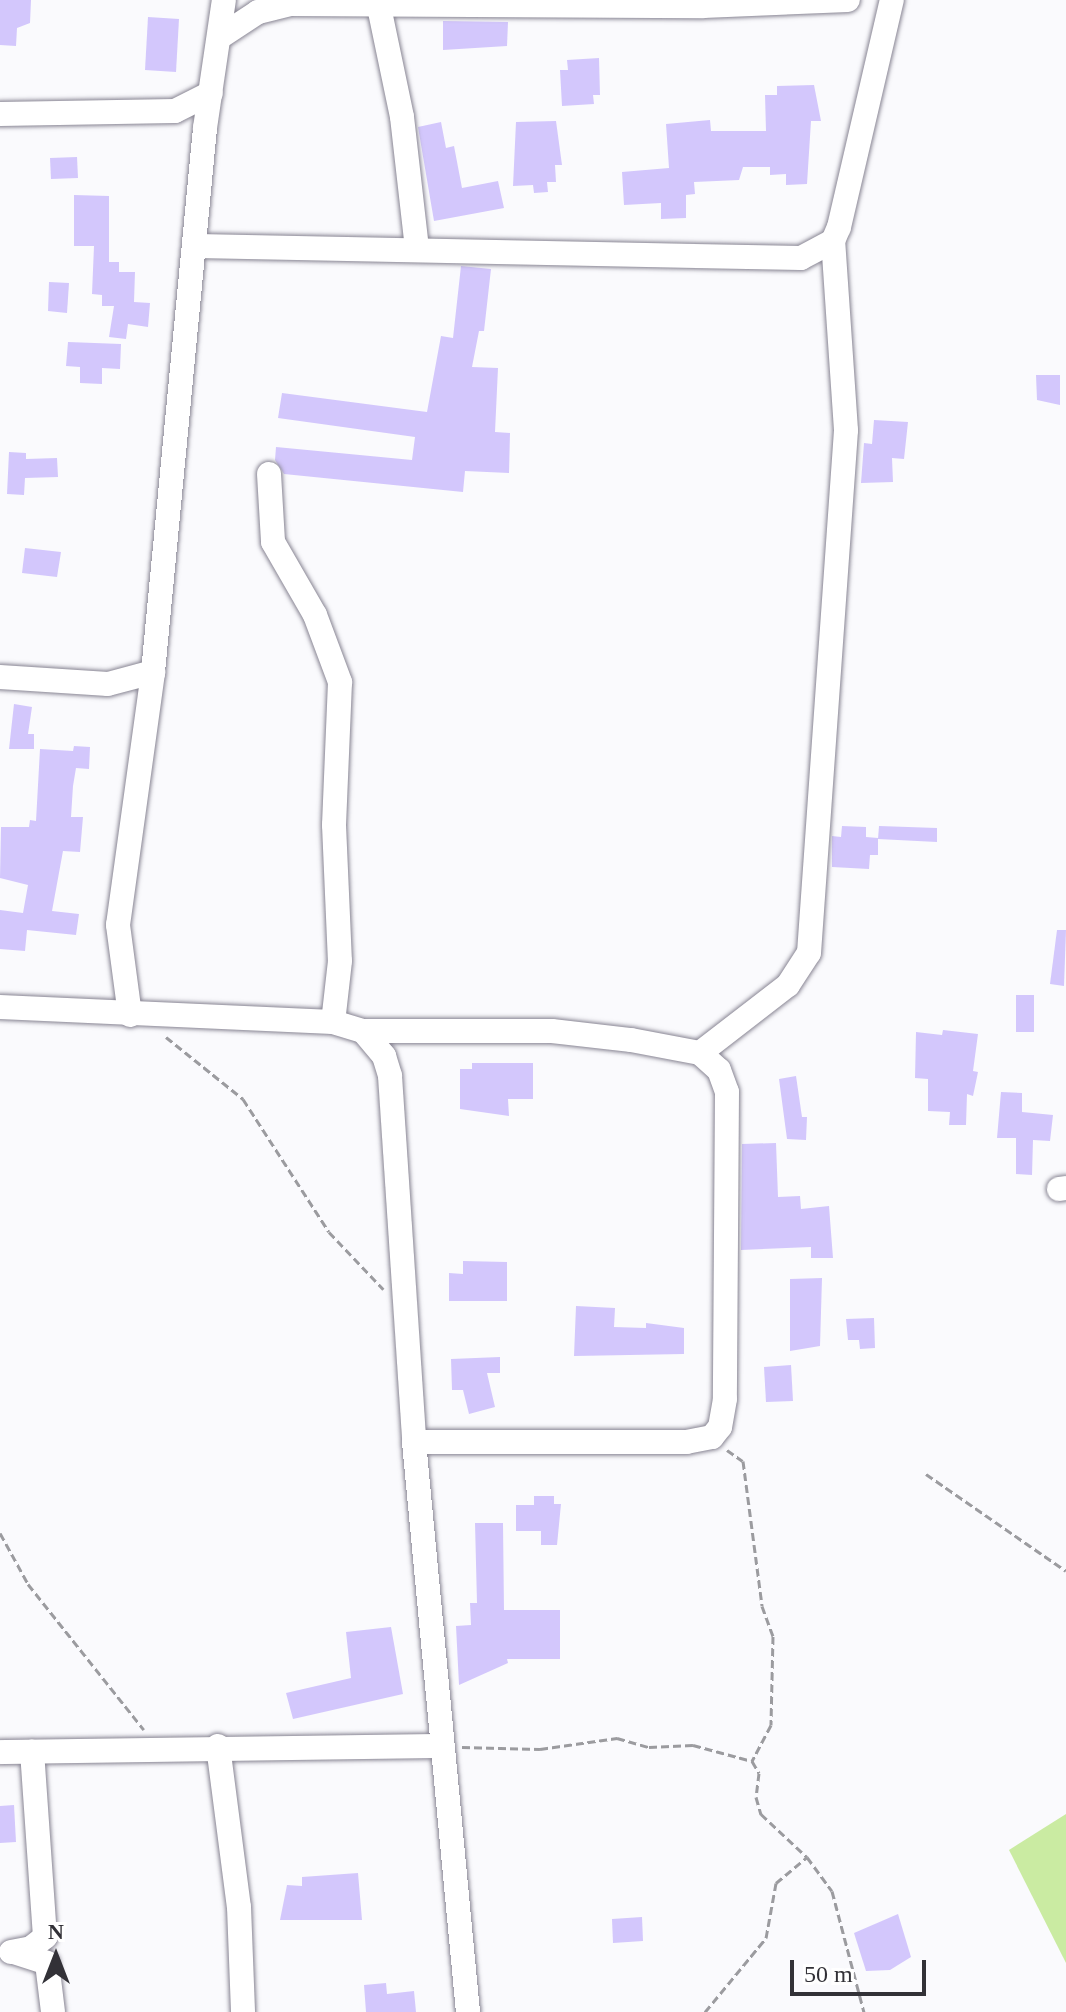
<!DOCTYPE html>
<style>
body{margin:0}
#map{position:relative;width:1066px;height:2012px;overflow:hidden;background:#fafafd;font-family:"Times New Roman",serif}
div>[style]{position:absolute}
.green>*{inset:0;background:#caeba2}
.building>*{inset:0;background:#d3c7fc}
.path>*{height:3px;margin-top:-1.5px;transform-origin:0;background:repeating-linear-gradient(90deg,#9b9b9f 0 8px,transparent 0 12px)}
.roads{filter:drop-shadow(0 0 2px #888593) drop-shadow(0 0 2px #888593)}
.minor>*{height:24px;margin:-12px;padding:0 12px;transform-origin:12px;border-radius:12px;background:#fff}
span{translate:-50% -50%;white-space:nowrap;text-align:center;line-height:1.15;-webkit-text-stroke:8px #fff;paint-order:stroke}
.north{position:absolute;left:16px;top:1916px;width:80px;height:80px;-webkit-text-stroke:6px #fff;paint-order:stroke;rotate:0deg;font-size:22px;font-weight:700;line-height:32px;text-align:center;color:#323137}
.north::after{content:'';display:block;margin:auto;width:28px;height:36px;background:#323137;clip-path:polygon(50% 0,100% 100%,50% 72%,0 100%)}
.scale{position:absolute;left:790px;top:1960px;width:136px;height:36px;box-sizing:border-box;border:4px solid #323137;border-top:0;padding-left:10px;font-size:24px;line-height:28px;white-space:nowrap;color:#323137;-webkit-text-stroke:6px #fff;paint-order:stroke}
</style>
<div id="map">
<div class="green">
<div style="clip-path:polygon(1066px 1814px,1066px 1963px,1009px 1850px)"></div>
</div>
<div class="building">
<div style="clip-path:polygon(0 0,31px 0,30px 23px,17px 28px,16px 46px,0 45px)"></div>
<div style="clip-path:polygon(148px 17px,179px 19px,176px 72px,145px 70px)"></div>
<div style="clip-path:polygon(443px 21px,508px 22px,507px 46px,443px 50px)"></div>
<div style="clip-path:polygon(599px 58px,600px 95px,593px 95px,594px 104px,562px 106px,560px 70px,568px 70px,567px 60px)"></div>
<div style="clip-path:polygon(814px 85px,821px 121px,811px 121px,807px 184px,786px 185px,786px 174px,770px 175px,770px 167px,743px 167px,739px 180px,694px 182px,695px 194px,686px 195px,686px 218px,661px 219px,661px 203px,624px 205px,622px 172px,669px 168px,666px 124px,710px 120px,711px 131px,766px 131px,765px 95px,777px 95px,777px 86px)"></div>
<div style="clip-path:polygon(556px 121px,562px 165px,555px 165px,556px 182px,547px 182px,548px 192px,534px 193px,533px 185px,513px 186px,516px 122px)"></div>
<div style="clip-path:polygon(441px 122px,446px 148px,454px 146px,462px 188px,498px 181px,504px 208px,434px 221px,418px 127px)"></div>
<div style="clip-path:polygon(77px 157px,78px 178px,51px 179px,50px 158px)"></div>
<div style="clip-path:polygon(74px 195px,109px 196px,109px 262px,119px 262px,119px 272px,135px 272px,134px 302px,150px 303px,148px 327px,128px 324px,126px 339px,109px 337px,114px 306px,102px 306px,102px 295px,92px 294px,94px 246px,74px 246px)"></div>
<div style="clip-path:polygon(461px 266px,491px 269px,484px 331px,479px 331px,472px 367px,498px 368px,495px 432px,510px 433px,509px 473px,465px 471px,463px 492px,284px 474px,275px 460px,276px 447px,412px 460px,415px 437px,278px 418px,282px 393px,427px 412px,441px 336px,453px 338px)"></div>
<div style="clip-path:polygon(49px 282px,69px 283px,67px 313px,48px 311px)"></div>
<div style="clip-path:polygon(68px 342px,121px 344px,120px 369px,102px 368px,102px 384px,80px 383px,80px 367px,66px 366px)"></div>
<div style="clip-path:polygon(1036px 375px,1060px 375px,1060px 405px,1037px 400px)"></div>
<div style="clip-path:polygon(874px 420px,908px 422px,904px 459px,892px 458px,893px 482px,861px 483px,864px 443px,872px 444px)"></div>
<div style="clip-path:polygon(9px 452px,26px 453px,26px 459px,57px 458px,58px 477px,25px 478px,24px 495px,7px 494px)"></div>
<div style="clip-path:polygon(25px 548px,61px 552px,57px 577px,22px 573px)"></div>
<div style="clip-path:polygon(14px 704px,32px 707px,28px 734px,34px 734px,34px 749px,9px 749px)"></div>
<div style="clip-path:polygon(74px 746px,90px 747px,89px 769px,76px 768px,73px 786px,71px 817px,83px 817px,80px 852px,63px 851px,52px 911px,79px 914px,76px 935px,27px 930px,25px 951px,0 949px,0 910px,23px 913px,28px 885px,0 878px,1px 827px,29px 827px,30px 820px,36px 821px,40px 749px,73px 751px)"></div>
<div style="clip-path:polygon(842px 826px,866px 827px,866px 837px,878px 838px,878px 855px,870px 855px,869px 869px,832px 867px,832px 836px,841px 837px)"></div>
<div style="clip-path:polygon(879px 826px,937px 828px,937px 842px,878px 839px)"></div>
<div style="clip-path:polygon(1057px 930px,1066px 930px,1064px 986px,1050px 984px)"></div>
<div style="clip-path:polygon(1016px 995px,1034px 995px,1034px 1032px,1016px 1032px)"></div>
<div style="clip-path:polygon(943px 1030px,978px 1034px,973px 1071px,978px 1072px,973px 1096px,967px 1094px,966px 1125px,949px 1125px,950px 1112px,928px 1111px,928px 1079px,915px 1078px,916px 1032px,942px 1035px)"></div>
<div style="clip-path:polygon(472px 1063px,533px 1063px,533px 1099px,508px 1099px,509px 1116px,460px 1109px,460px 1069px,472px 1069px)"></div>
<div style="clip-path:polygon(796px 1076px,802px 1117px,807px 1117px,806px 1140px,787px 1139px,779px 1079px)"></div>
<div style="clip-path:polygon(1001px 1092px,1022px 1093px,1022px 1112px,1053px 1115px,1050px 1141px,1033px 1140px,1032px 1175px,1016px 1174px,1016px 1138px,997px 1138px)"></div>
<div style="clip-path:polygon(776px 1143px,778px 1197px,800px 1196px,801px 1209px,829px 1206px,833px 1258px,811px 1258px,811px 1247px,741px 1250px,742px 1144px)"></div>
<div style="clip-path:polygon(463px 1261px,507px 1262px,507px 1301px,449px 1301px,449px 1273px,463px 1274px)"></div>
<div style="clip-path:polygon(822px 1278px,820px 1346px,790px 1351px,790px 1279px)"></div>
<div style="clip-path:polygon(576px 1306px,615px 1308px,614px 1327px,646px 1328px,646px 1323px,684px 1328px,684px 1354px,574px 1356px)"></div>
<div style="clip-path:polygon(874px 1318px,875px 1348px,860px 1349px,859px 1340px,848px 1340px,846px 1319px)"></div>
<div style="clip-path:polygon(500px 1357px,500px 1373px,487px 1373px,495px 1407px,469px 1414px,463px 1390px,452px 1390px,451px 1359px)"></div>
<div style="clip-path:polygon(791px 1365px,793px 1401px,766px 1402px,764px 1367px)"></div>
<div style="clip-path:polygon(534px 1496px,554px 1496px,554px 1504px,561px 1504px,557px 1545px,541px 1545px,541px 1531px,516px 1531px,516px 1505px,534px 1505px)"></div>
<div style="clip-path:polygon(475px 1523px,503px 1523px,504px 1610px,560px 1610px,560px 1659px,507px 1659px,508px 1663px,459px 1685px,456px 1626px,471px 1625px,470px 1603px,477px 1603px)"></div>
<div style="clip-path:polygon(391px 1627px,403px 1694px,293px 1719px,286px 1693px,351px 1678px,346px 1632px)"></div>
<div style="clip-path:polygon(14px 1805px,16px 1842px,0 1843px,0 1806px)"></div>
<div style="clip-path:polygon(358px 1873px,362px 1920px,280px 1920px,287px 1885px,302px 1886px,302px 1877px)"></div>
<div style="clip-path:polygon(898px 1914px,911px 1957px,890px 1970px,866px 1971px,854px 1933px)"></div>
<div style="clip-path:polygon(642px 1917px,643px 1941px,613px 1943px,612px 1919px)"></div>
<div style="clip-path:polygon(386px 1983px,387px 1994px,414px 1991px,416px 2012px,366px 2012px,364px 1985px)"></div>
</div>
<div class="path">
<div style="left:166px;top:1037px;width:99px;rotate:38.8deg"></div>
<div style="left:243px;top:1099px;width:158px;rotate:57.1deg"></div>
<div style="left:329px;top:1232px;width:79px;rotate:46.5deg"></div>
<div style="left:727px;top:1450px;width:19px;rotate:35deg"></div>
<div style="left:743px;top:1461px;width:146px;rotate:82.5deg"></div>
<div style="left:762px;top:1606px;width:32px;rotate:70deg"></div>
<div style="left:773px;top:1636px;width:89px;rotate:91.3deg"></div>
<div style="left:771px;top:1725px;width:41px;rotate:117.8deg"></div>
<div style="left:926px;top:1474px;width:170px;rotate:34.7deg"></div>
<div style="left:0;top:1533px;width:58px;rotate:61.2deg"></div>
<div style="left:28px;top:1584px;width:186px;rotate:51.5deg"></div>
<div style="left:462px;top:1747px;width:78px;rotate:1.5deg"></div>
<div style="left:540px;top:1749px;width:78px;rotate:-8.1deg"></div>
<div style="left:617px;top:1738px;width:33px;rotate:16deg"></div>
<div style="left:649px;top:1747px;width:44px;rotate:-2.6deg"></div>
<div style="left:693px;top:1745px;width:61px;rotate:15.2deg"></div>
<div style="left:752px;top:1761px;width:14px;rotate:60deg"></div>
<div style="left:759px;top:1773px;width:24px;rotate:97deg"></div>
<div style="left:756px;top:1797px;width:18px;rotate:74deg"></div>
<div style="left:761px;top:1814px;width:63px;rotate:43.1deg"></div>
<div style="left:807px;top:1857px;width:42px;rotate:53.7deg"></div>
<div style="left:832px;top:1891px;width:125px;rotate:75.2deg"></div>
<div style="left:705px;top:2012px;width:96px;rotate:-50.5deg"></div>
<div style="left:766px;top:1938px;width:56px;rotate:-79.7deg"></div>
<div style="left:776px;top:1883px;width:40px;rotate:-40deg"></div>
</div>
<div class="roads">
<div class="minor">
<div style="left:378px;top:2px;width:117px;rotate:78.2deg"></div>
<div style="left:402px;top:117px;width:132px;rotate:83.5deg"></div>
<div style="left:220px;top:37px;width:45px;rotate:-33.3deg"></div>
<div style="left:258px;top:12px;width:32px;rotate:-14deg"></div>
<div style="left:289px;top:4px;width:414px;rotate:0.3deg"></div>
<div style="left:703px;top:6px;width:145px;rotate:-2.4deg"></div>
<div style="left:0;top:114px;width:175px;rotate:-1deg"></div>
<div style="left:175px;top:111px;width:40px;rotate:-26.6deg"></div>
<div style="left:197px;top:246px;width:604px;rotate:1.14deg"></div>
<div style="left:801px;top:258px;width:36px;rotate:-28deg"></div>
<div style="left:833px;top:241px;width:15px;rotate:-67deg"></div>
<div style="left:839px;top:227px;width:233px;rotate:-76.9deg"></div>
<div style="left:269px;top:474px;width:68px;rotate:86.6deg"></div>
<div style="left:273px;top:542px;width:84px;rotate:60.1deg"></div>
<div style="left:315px;top:615px;width:72px;rotate:69.5deg"></div>
<div style="left:340px;top:682px;width:143px;rotate:92.4deg"></div>
<div style="left:334px;top:825px;width:136px;rotate:87.5deg"></div>
<div style="left:340px;top:961px;width:61px;rotate:96.5deg"></div>
<div style="left:0;top:677px;width:108px;rotate:3.7deg"></div>
<div style="left:108px;top:684px;width:47px;rotate:-14.9deg"></div>
<div style="left:0;top:1007px;width:333px;rotate:2.6deg"></div>
<div style="left:333px;top:1022px;width:31px;rotate:17deg"></div>
<div style="left:363px;top:1031px;width:33px;rotate:50deg"></div>
<div style="left:384px;top:1056px;width:21px;rotate:73deg"></div>
<div style="left:390px;top:1076px;width:367px;rotate:86.2deg"></div>
<div style="left:414px;top:1442px;width:573px;rotate:84.59deg"></div>
<div style="left:130px;top:1015px;width:91px;rotate:-97.6deg"></div>
<div style="left:118px;top:925px;width:255px;rotate:-82.1deg"></div>
<div style="left:153px;top:672px;width:546px;rotate:-84.54deg"></div>
<div style="left:205px;top:128px;width:129px;rotate:-81.6deg"></div>
<div style="left:363px;top:1031px;width:189px"></div>
<div style="left:552px;top:1031px;width:80px;rotate:6.5deg"></div>
<div style="left:631px;top:1040px;width:70px;rotate:10.7deg"></div>
<div style="left:700px;top:1053px;width:25px;rotate:42deg"></div>
<div style="left:719px;top:1070px;width:23px;rotate:70deg"></div>
<div style="left:727px;top:1092px;width:307px;rotate:90.4deg"></div>
<div style="left:725px;top:1399px;width:28px;rotate:100deg"></div>
<div style="left:720px;top:1427px;width:13px;rotate:129deg"></div>
<div style="left:712px;top:1437px;width:25px;rotate:169deg"></div>
<div style="left:687px;top:1442px;width:273px;rotate:180deg"></div>
<div style="left:700px;top:1053px;width:111px;rotate:-37.7deg"></div>
<div style="left:788px;top:985px;width:38px;rotate:-57deg"></div>
<div style="left:809px;top:953px;width:524px;rotate:-85.95deg"></div>
<div style="left:846px;top:430px;width:189px;rotate:-93.9deg"></div>
<div style="left:1059px;top:1189px;width:7px;rotate:-8deg"></div>
<div style="left:218px;top:1746px;width:162px;rotate:82.6deg"></div>
<div style="left:239px;top:1907px;width:105px;rotate:87.8deg"></div>
<div style="left:0;top:1752px;width:442px;rotate:-0.8deg"></div>
<div style="left:11px;top:1952px;width:20px;rotate:-11deg"></div>
<div style="left:31px;top:1948px;width:18px;rotate:-38deg"></div>
<div style="left:45px;top:1937px;width:186px;rotate:-94deg"></div>
<div style="left:14px;top:1952px;width:35px;rotate:18deg"></div>
<div style="left:47px;top:1963px;width:49px;rotate:83deg"></div>
</div>
</div>
<div class="north">N</div>
<div class="scale">50 m</div>
</div>
